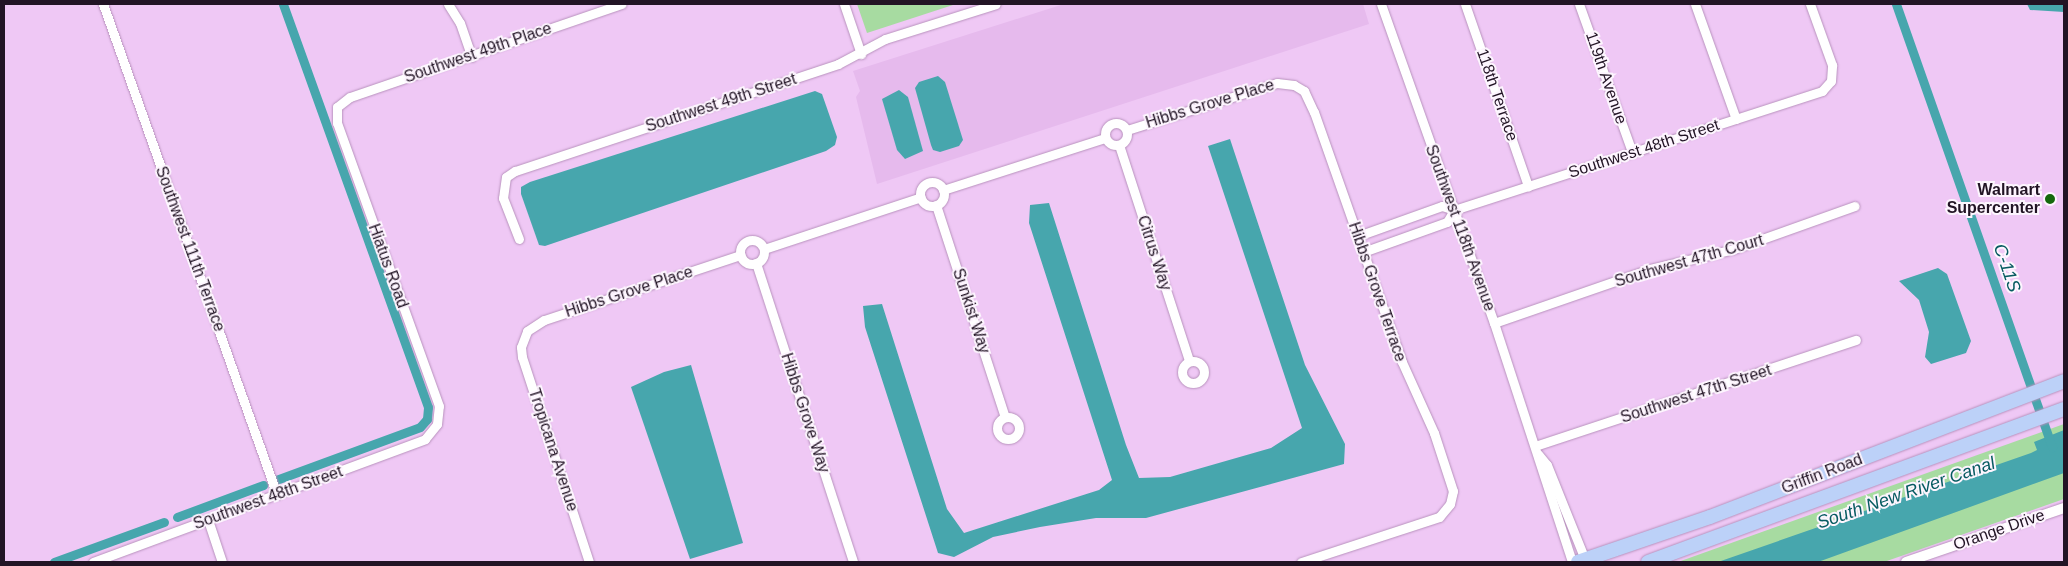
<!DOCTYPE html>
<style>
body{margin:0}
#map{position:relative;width:2068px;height:566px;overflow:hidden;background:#efc8f5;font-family:Arial,sans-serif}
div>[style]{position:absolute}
.built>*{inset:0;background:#e6baed}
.green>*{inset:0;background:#a7dba1}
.water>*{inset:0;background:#47a6ad}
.canal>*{height:9px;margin:-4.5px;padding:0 4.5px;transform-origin:4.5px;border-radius:4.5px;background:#47a6ad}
.roads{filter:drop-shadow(0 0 1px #b892bd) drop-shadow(0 0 1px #b892bd)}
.minor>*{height:9px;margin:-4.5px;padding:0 4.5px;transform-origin:4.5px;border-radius:4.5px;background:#fff}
.minor>.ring{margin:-4.5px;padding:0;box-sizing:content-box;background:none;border:9px solid #fff;border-radius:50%}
.tertiary>*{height:10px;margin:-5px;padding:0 5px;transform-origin:5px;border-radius:5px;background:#fff}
.primary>*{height:14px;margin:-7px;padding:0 7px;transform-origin:7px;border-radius:7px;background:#bcd1f8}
.dots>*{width:14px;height:14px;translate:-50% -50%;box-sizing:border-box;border:2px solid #fdf5fe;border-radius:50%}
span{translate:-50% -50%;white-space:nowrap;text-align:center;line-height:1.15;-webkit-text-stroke:4px #fdf5fe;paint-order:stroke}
.street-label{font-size:16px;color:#221425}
.poi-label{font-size:16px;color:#221425;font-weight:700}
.right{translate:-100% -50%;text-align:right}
.water-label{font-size:18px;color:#075b61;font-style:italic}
.frame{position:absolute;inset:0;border:5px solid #221425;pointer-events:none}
</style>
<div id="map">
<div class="built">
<div style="clip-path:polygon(1064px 4px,1363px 4px,1369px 24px,877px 184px,856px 97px,860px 91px,853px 71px)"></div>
</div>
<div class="green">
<div style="clip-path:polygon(857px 4px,956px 4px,867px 33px)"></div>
<div style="clip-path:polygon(2064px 424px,2064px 499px,1884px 562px,1678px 562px)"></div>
</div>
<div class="water">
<div style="clip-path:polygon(2027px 4px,2064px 4px,2064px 12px,2030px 10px)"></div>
<div style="clip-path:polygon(938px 76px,945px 82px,963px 140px,959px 146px,940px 152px,933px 150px,931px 145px,915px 88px,919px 82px)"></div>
<div style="clip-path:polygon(899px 90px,908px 97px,923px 151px,905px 159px,897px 150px,882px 99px)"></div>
<div style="clip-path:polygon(815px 91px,822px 94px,837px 137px,835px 145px,826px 151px,545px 246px,539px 245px,521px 194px,521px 187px,530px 182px)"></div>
<div style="clip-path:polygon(1230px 139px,1305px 365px,1345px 444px,1344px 464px,1146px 518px,1096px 518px,1040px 527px,993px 537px,954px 557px,938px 553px,865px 327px,863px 306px,882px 304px,947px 509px,964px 533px,1099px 490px,1112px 480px,1029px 223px,1030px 205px,1049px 203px,1126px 445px,1139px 478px,1170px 477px,1271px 448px,1302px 428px,1208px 146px)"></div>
<div style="clip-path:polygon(1938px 268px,1947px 274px,1971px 341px,1966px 353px,1931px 364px,1925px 357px,1929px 332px,1919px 300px,1899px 281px)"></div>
<div style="clip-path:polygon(691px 365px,743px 543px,690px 559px,631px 387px,664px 372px)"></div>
<div style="clip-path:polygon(2064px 430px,2064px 473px,1818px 562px,1718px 562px,2031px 453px,2037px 450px,2034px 442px)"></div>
</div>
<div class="canal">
<div style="left:1896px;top:4px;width:470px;rotate:70.6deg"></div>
<div style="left:276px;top:480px;width:153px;rotate:-20.2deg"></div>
<div style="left:420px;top:427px;width:11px;rotate:-49deg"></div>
<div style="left:427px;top:419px;width:12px;rotate:-85deg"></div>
<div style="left:428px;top:407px;width:428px;rotate:-109.8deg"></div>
<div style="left:177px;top:517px;width:92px;rotate:-20.4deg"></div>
<div style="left:54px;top:562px;width:117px;rotate:-20deg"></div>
</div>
<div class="roads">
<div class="minor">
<div style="left:103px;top:4px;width:521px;rotate:70.49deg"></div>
<div style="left:448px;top:4px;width:22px;rotate:58deg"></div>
<div style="left:460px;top:23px;width:36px;rotate:71deg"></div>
<div style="left:844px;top:4px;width:53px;rotate:71.2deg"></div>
<div style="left:1381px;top:4px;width:338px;rotate:70.5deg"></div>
<div style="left:1494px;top:323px;width:251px;rotate:71.9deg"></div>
<div style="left:1465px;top:4px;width:193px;rotate:70.9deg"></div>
<div style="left:1579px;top:4px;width:157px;rotate:70.3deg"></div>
<div style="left:1695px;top:4px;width:122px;rotate:70.4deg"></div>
<div class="ring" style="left:1105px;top:123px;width:13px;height:13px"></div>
<div style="left:1127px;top:130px;width:157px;rotate:-17.4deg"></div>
<div style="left:1277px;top:83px;width:17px;rotate:7deg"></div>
<div style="left:1294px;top:85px;width:12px;rotate:31deg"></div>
<div style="left:1304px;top:91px;width:23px;rotate:65deg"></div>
<div style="left:1314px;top:112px;width:265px;rotate:70.6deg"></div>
<div style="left:1402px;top:362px;width:78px;rotate:65.7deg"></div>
<div style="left:1434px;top:433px;width:61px;rotate:71.9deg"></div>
<div style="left:1453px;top:491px;width:13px;rotate:103deg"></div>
<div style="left:1450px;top:504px;width:17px;rotate:130deg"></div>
<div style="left:1439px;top:517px;width:145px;rotate:161.9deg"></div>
<div style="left:1119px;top:145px;width:227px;rotate:72deg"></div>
<div class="ring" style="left:920px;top:182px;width:15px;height:15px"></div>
<div style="left:943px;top:190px;width:170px;rotate:-17.8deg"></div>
<div style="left:936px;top:205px;width:223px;rotate:72deg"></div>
<div style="left:1358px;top:236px;width:89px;rotate:-19.7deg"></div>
<div style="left:1442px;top:206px;width:13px;rotate:18deg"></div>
<div style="left:1454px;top:210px;width:387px;rotate:-17.9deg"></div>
<div style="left:1822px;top:91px;width:13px;rotate:-48deg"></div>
<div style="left:1831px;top:81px;width:16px;rotate:-86deg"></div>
<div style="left:1832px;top:65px;width:65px;rotate:-109.8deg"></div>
<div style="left:519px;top:239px;width:44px;rotate:-111.3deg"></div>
<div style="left:503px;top:198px;width:21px;rotate:-82deg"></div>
<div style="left:506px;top:177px;width:11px;rotate:-34deg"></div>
<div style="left:515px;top:171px;width:340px;rotate:-18.3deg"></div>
<div style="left:838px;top:64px;width:53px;rotate:-28deg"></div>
<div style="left:885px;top:39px;width:116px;rotate:-17.5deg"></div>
<div class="ring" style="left:740px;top:240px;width:15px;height:15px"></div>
<div style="left:764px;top:249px;width:165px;rotate:-18.3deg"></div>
<div style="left:1363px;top:252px;width:89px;rotate:-19.7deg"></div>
<div style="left:1447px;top:222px;width:14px;rotate:-60deg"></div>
<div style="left:756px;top:263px;width:314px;rotate:72deg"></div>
<div style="left:1494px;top:323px;width:165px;rotate:-19.1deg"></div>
<div style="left:1650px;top:269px;width:86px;rotate:-13.4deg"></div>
<div style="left:1734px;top:249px;width:128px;rotate:-19.6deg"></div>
<div class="ring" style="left:1182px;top:361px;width:13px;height:13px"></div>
<div class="ring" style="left:997px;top:417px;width:13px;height:13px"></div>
<div style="left:1535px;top:446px;width:338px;rotate:-18.3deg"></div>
<div style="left:1538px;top:454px;width:14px;rotate:51deg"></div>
<div style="left:1547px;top:465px;width:105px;rotate:68.1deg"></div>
<div style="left:208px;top:520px;width:44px;rotate:71.6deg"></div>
<div style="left:93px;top:562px;width:354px;rotate:-20.3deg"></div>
<div style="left:425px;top:439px;width:19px;rotate:-51deg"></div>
<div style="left:437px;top:424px;width:18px;rotate:-84deg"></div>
<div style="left:439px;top:406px;width:301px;rotate:-109.8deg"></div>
<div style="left:337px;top:123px;width:16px;rotate:-90deg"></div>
<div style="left:337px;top:107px;width:16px;rotate:-38deg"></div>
<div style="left:350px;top:97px;width:287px;rotate:-18.9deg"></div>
<div style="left:589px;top:562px;width:216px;rotate:-108.1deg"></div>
<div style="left:522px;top:357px;width:10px;rotate:-96deg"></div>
<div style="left:521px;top:347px;width:17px;rotate:-69deg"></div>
<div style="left:527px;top:331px;width:20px;rotate:-33deg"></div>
<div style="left:544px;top:320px;width:207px;rotate:-18.3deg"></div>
</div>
<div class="tertiary">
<div style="left:1906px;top:562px;width:167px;rotate:-18.9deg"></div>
</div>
<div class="primary">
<div style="left:1578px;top:562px;width:139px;rotate:-18.8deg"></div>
<div style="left:1710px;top:517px;width:379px;rotate:-21deg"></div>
<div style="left:1648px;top:562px;width:443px;rotate:-20.2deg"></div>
</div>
</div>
<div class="dots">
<div style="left:2050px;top:199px;background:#14680c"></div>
</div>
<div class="street-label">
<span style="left:478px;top:53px;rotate:-19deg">Southwest 49th Place</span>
<span style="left:1606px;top:78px;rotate:71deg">119th Avenue</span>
<span style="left:1497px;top:95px;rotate:71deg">118th Terrace</span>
<span style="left:721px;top:103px;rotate:-18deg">Southwest 49th Street</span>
<span style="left:1210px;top:104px;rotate:-17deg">Hibbs Grove Place</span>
<span style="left:1644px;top:149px;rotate:-18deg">Southwest 48th Street</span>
<span style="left:1460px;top:228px;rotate:70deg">Southwest 118th Avenue</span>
<span style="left:190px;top:249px;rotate:70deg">Southwest 111th Terrace</span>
<span style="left:1154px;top:253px;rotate:72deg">Citrus Way</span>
<span style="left:1689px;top:261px;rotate:-16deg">Southwest 47th Court</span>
<span style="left:388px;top:266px;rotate:70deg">Hiatus Road</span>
<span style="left:629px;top:292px;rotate:-18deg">Hibbs Grove Place</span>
<span style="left:1377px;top:292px;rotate:71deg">Hibbs Grove Terrace</span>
<span style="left:971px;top:311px;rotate:72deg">Sunkist Way</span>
<span style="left:1696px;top:394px;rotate:-18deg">Southwest 47th Street</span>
<span style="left:805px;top:413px;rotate:72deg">Hibbs Grove Way</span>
<span style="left:553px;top:450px;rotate:72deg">Tropicana Avenue</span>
<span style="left:1822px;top:474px;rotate:-21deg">Griffin Road</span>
<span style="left:268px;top:498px;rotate:-20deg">Southwest 48th Street</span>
<span style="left:1999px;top:530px;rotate:-19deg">Orange Drive</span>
</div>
<div class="poi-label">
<span class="right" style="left:2040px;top:199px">Walmart<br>Supercenter</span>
</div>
<div class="water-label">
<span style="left:2007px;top:268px;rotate:71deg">C-11S</span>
<span style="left:1906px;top:493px;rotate:-19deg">South New River Canal</span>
</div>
<div class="frame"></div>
</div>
